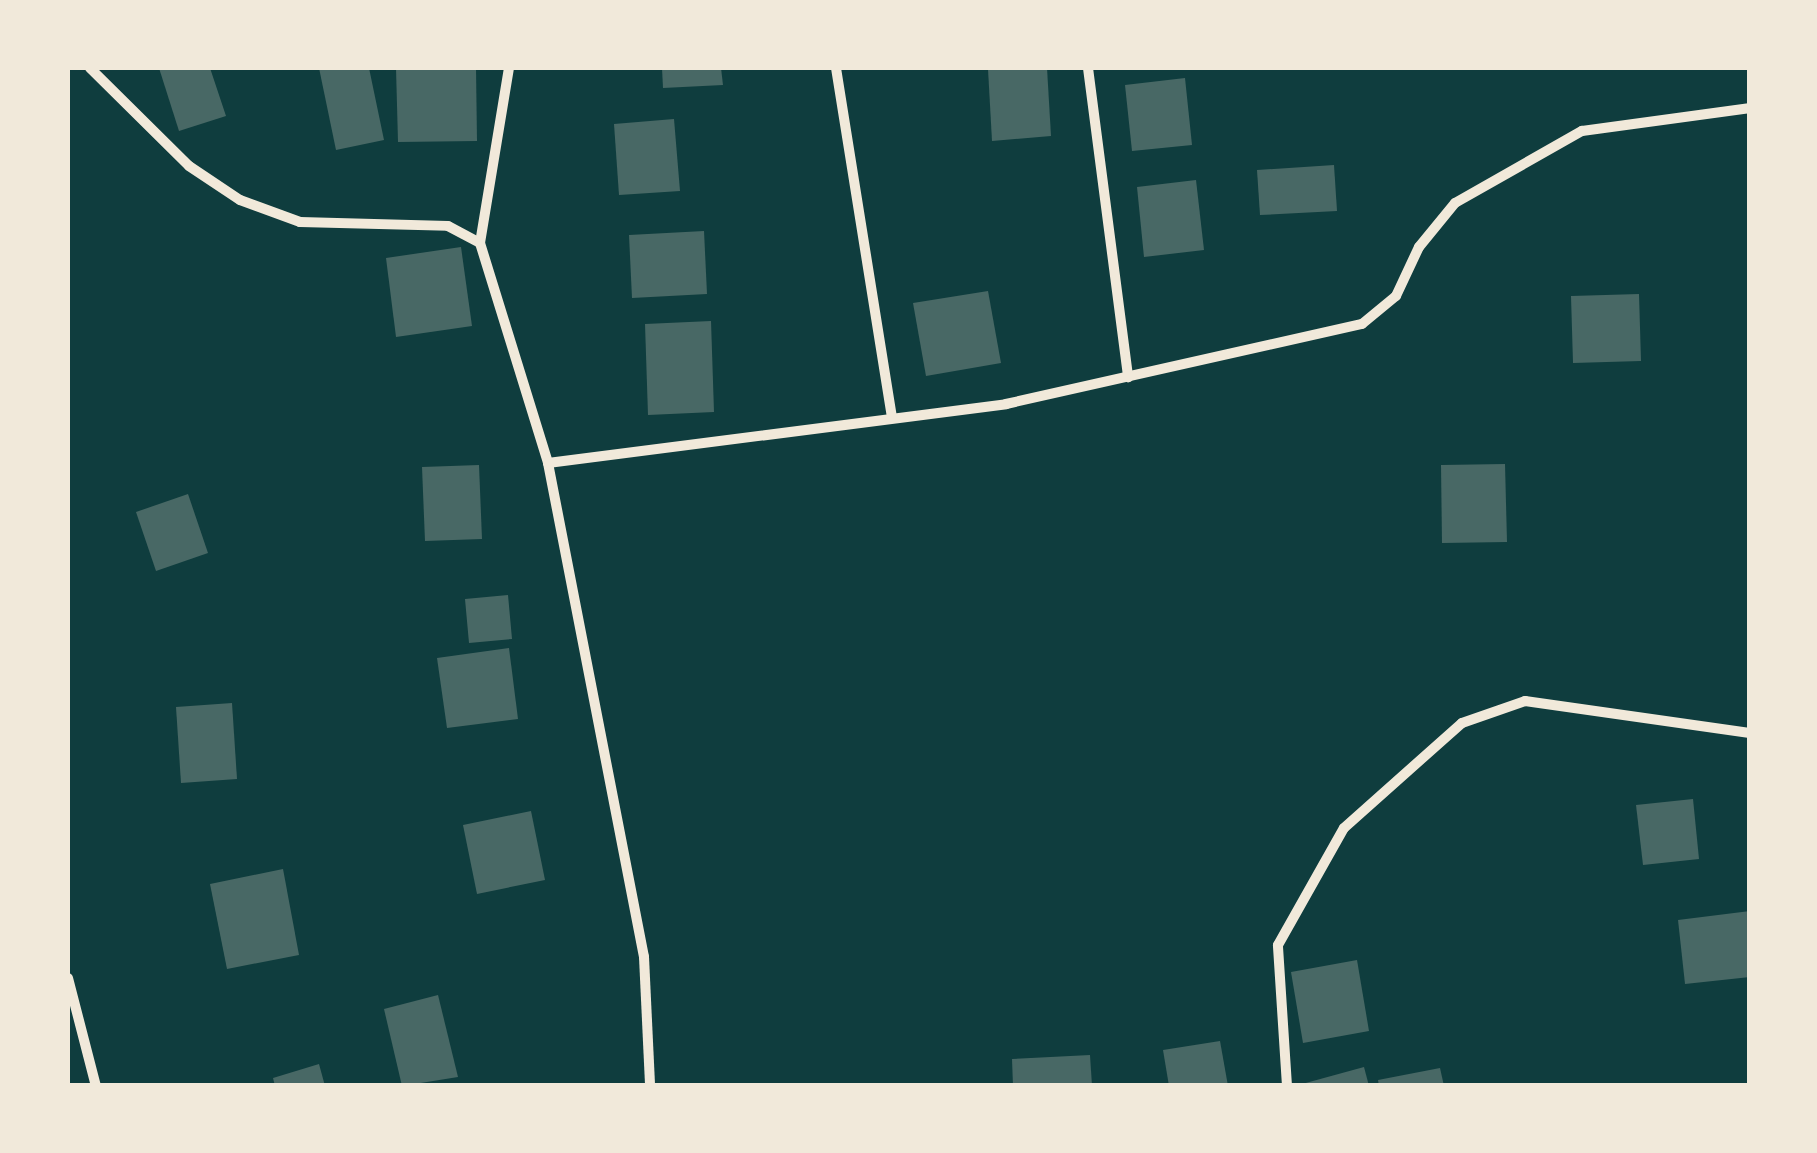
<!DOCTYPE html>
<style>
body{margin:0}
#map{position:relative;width:1817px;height:1153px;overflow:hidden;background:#0f3d3e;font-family:"Alegreya Sans",sans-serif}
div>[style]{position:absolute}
.building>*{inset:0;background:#486865}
.minor>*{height:10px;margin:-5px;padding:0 5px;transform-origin:5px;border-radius:5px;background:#f1e9da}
span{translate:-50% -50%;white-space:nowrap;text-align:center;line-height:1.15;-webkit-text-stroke:8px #f1e9da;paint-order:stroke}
.frame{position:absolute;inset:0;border:70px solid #f1e9da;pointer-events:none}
</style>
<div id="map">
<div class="building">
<div style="clip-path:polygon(159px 68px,210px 68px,226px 116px,179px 131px)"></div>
<div style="clip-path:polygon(319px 68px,369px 68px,384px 140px,336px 150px)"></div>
<div style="clip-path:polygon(396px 68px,476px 68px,477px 141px,398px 142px)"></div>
<div style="clip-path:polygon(662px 68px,721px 68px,723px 85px,663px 88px)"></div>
<div style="clip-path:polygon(1047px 68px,1051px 136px,992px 141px,988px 69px)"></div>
<div style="clip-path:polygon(1185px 78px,1192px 145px,1132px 151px,1125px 85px)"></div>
<div style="clip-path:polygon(674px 119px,680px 191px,619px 195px,614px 124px)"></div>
<div style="clip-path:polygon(1334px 165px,1337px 211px,1260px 215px,1257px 170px)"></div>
<div style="clip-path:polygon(1196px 180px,1204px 250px,1144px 257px,1137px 187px)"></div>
<div style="clip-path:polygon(704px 231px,707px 294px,632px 298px,629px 235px)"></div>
<div style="clip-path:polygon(461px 247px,472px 326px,396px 337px,386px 258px)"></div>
<div style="clip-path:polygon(988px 291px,1001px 363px,926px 376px,913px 303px)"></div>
<div style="clip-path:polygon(1639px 294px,1641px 361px,1573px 363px,1571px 296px)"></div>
<div style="clip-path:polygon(711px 321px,714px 412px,648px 415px,645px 324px)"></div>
<div style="clip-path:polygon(1505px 464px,1507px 542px,1442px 543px,1441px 465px)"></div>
<div style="clip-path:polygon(479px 465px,482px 539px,425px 541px,422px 467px)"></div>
<div style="clip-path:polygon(188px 494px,208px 553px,156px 571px,136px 512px)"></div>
<div style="clip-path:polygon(508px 595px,512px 639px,469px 643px,465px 599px)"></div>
<div style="clip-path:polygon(509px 648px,518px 719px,447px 728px,437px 658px)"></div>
<div style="clip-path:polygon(232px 703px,237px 779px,181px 783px,176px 707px)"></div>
<div style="clip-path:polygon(1693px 799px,1699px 859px,1643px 865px,1636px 805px)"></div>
<div style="clip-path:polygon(531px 811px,545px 880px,477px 894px,463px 825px)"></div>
<div style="clip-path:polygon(283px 869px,299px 955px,227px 969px,210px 884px)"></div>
<div style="clip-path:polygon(1750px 911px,1750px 977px,1685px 984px,1678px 920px)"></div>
<div style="clip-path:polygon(1357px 960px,1369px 1031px,1303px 1043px,1291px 972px)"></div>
<div style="clip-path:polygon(438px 995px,458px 1077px,402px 1086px,384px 1009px)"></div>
<div style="clip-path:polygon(1220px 1041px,1228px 1086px,1169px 1086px,1163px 1050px)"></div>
<div style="clip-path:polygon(1090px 1055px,1092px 1086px,1013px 1086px,1012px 1059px)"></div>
<div style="clip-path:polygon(319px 1064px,325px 1086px,275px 1086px,273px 1078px)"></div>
<div style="clip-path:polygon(1364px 1067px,1369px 1086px,1303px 1086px,1302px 1084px)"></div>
<div style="clip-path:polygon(1440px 1068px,1444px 1086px,1379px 1086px,1378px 1080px)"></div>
</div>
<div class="minor">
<div style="left:90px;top:68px;width:139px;rotate:44.7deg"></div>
<div style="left:189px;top:166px;width:61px;rotate:33.7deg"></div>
<div style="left:240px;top:200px;width:64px;rotate:20.1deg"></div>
<div style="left:300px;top:222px;width:148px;rotate:1.5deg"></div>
<div style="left:448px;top:226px;width:36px;rotate:28deg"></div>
<div style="left:480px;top:243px;width:230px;rotate:72.8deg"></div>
<div style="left:548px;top:463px;width:503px;rotate:79deg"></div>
<div style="left:644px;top:957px;width:129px;rotate:87.3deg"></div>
<div style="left:836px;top:68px;width:353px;rotate:80.9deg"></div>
<div style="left:1088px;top:68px;width:312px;rotate:82.6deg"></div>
<div style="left:480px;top:243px;width:177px;rotate:-80.6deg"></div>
<div style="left:548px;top:463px;width:462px;rotate:-7.3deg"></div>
<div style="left:1006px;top:404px;width:365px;rotate:-12.7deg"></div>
<div style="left:1362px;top:324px;width:44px;rotate:-39.5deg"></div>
<div style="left:1396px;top:296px;width:54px;rotate:-64.9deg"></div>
<div style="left:1419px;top:247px;width:57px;rotate:-50.7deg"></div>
<div style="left:1455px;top:203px;width:146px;rotate:-29.6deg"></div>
<div style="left:1582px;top:131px;width:170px;rotate:-7.8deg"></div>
<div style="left:68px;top:978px;width:112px;rotate:75.5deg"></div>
<div style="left:1287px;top:1086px;width:141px;rotate:-93.7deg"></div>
<div style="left:1278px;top:945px;width:134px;rotate:-60.6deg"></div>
<div style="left:1344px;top:828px;width:158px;rotate:-41.7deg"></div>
<div style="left:1462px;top:723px;width:67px;rotate:-19.2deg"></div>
<div style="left:1525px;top:701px;width:227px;rotate:8.1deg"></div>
</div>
<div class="frame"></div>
</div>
